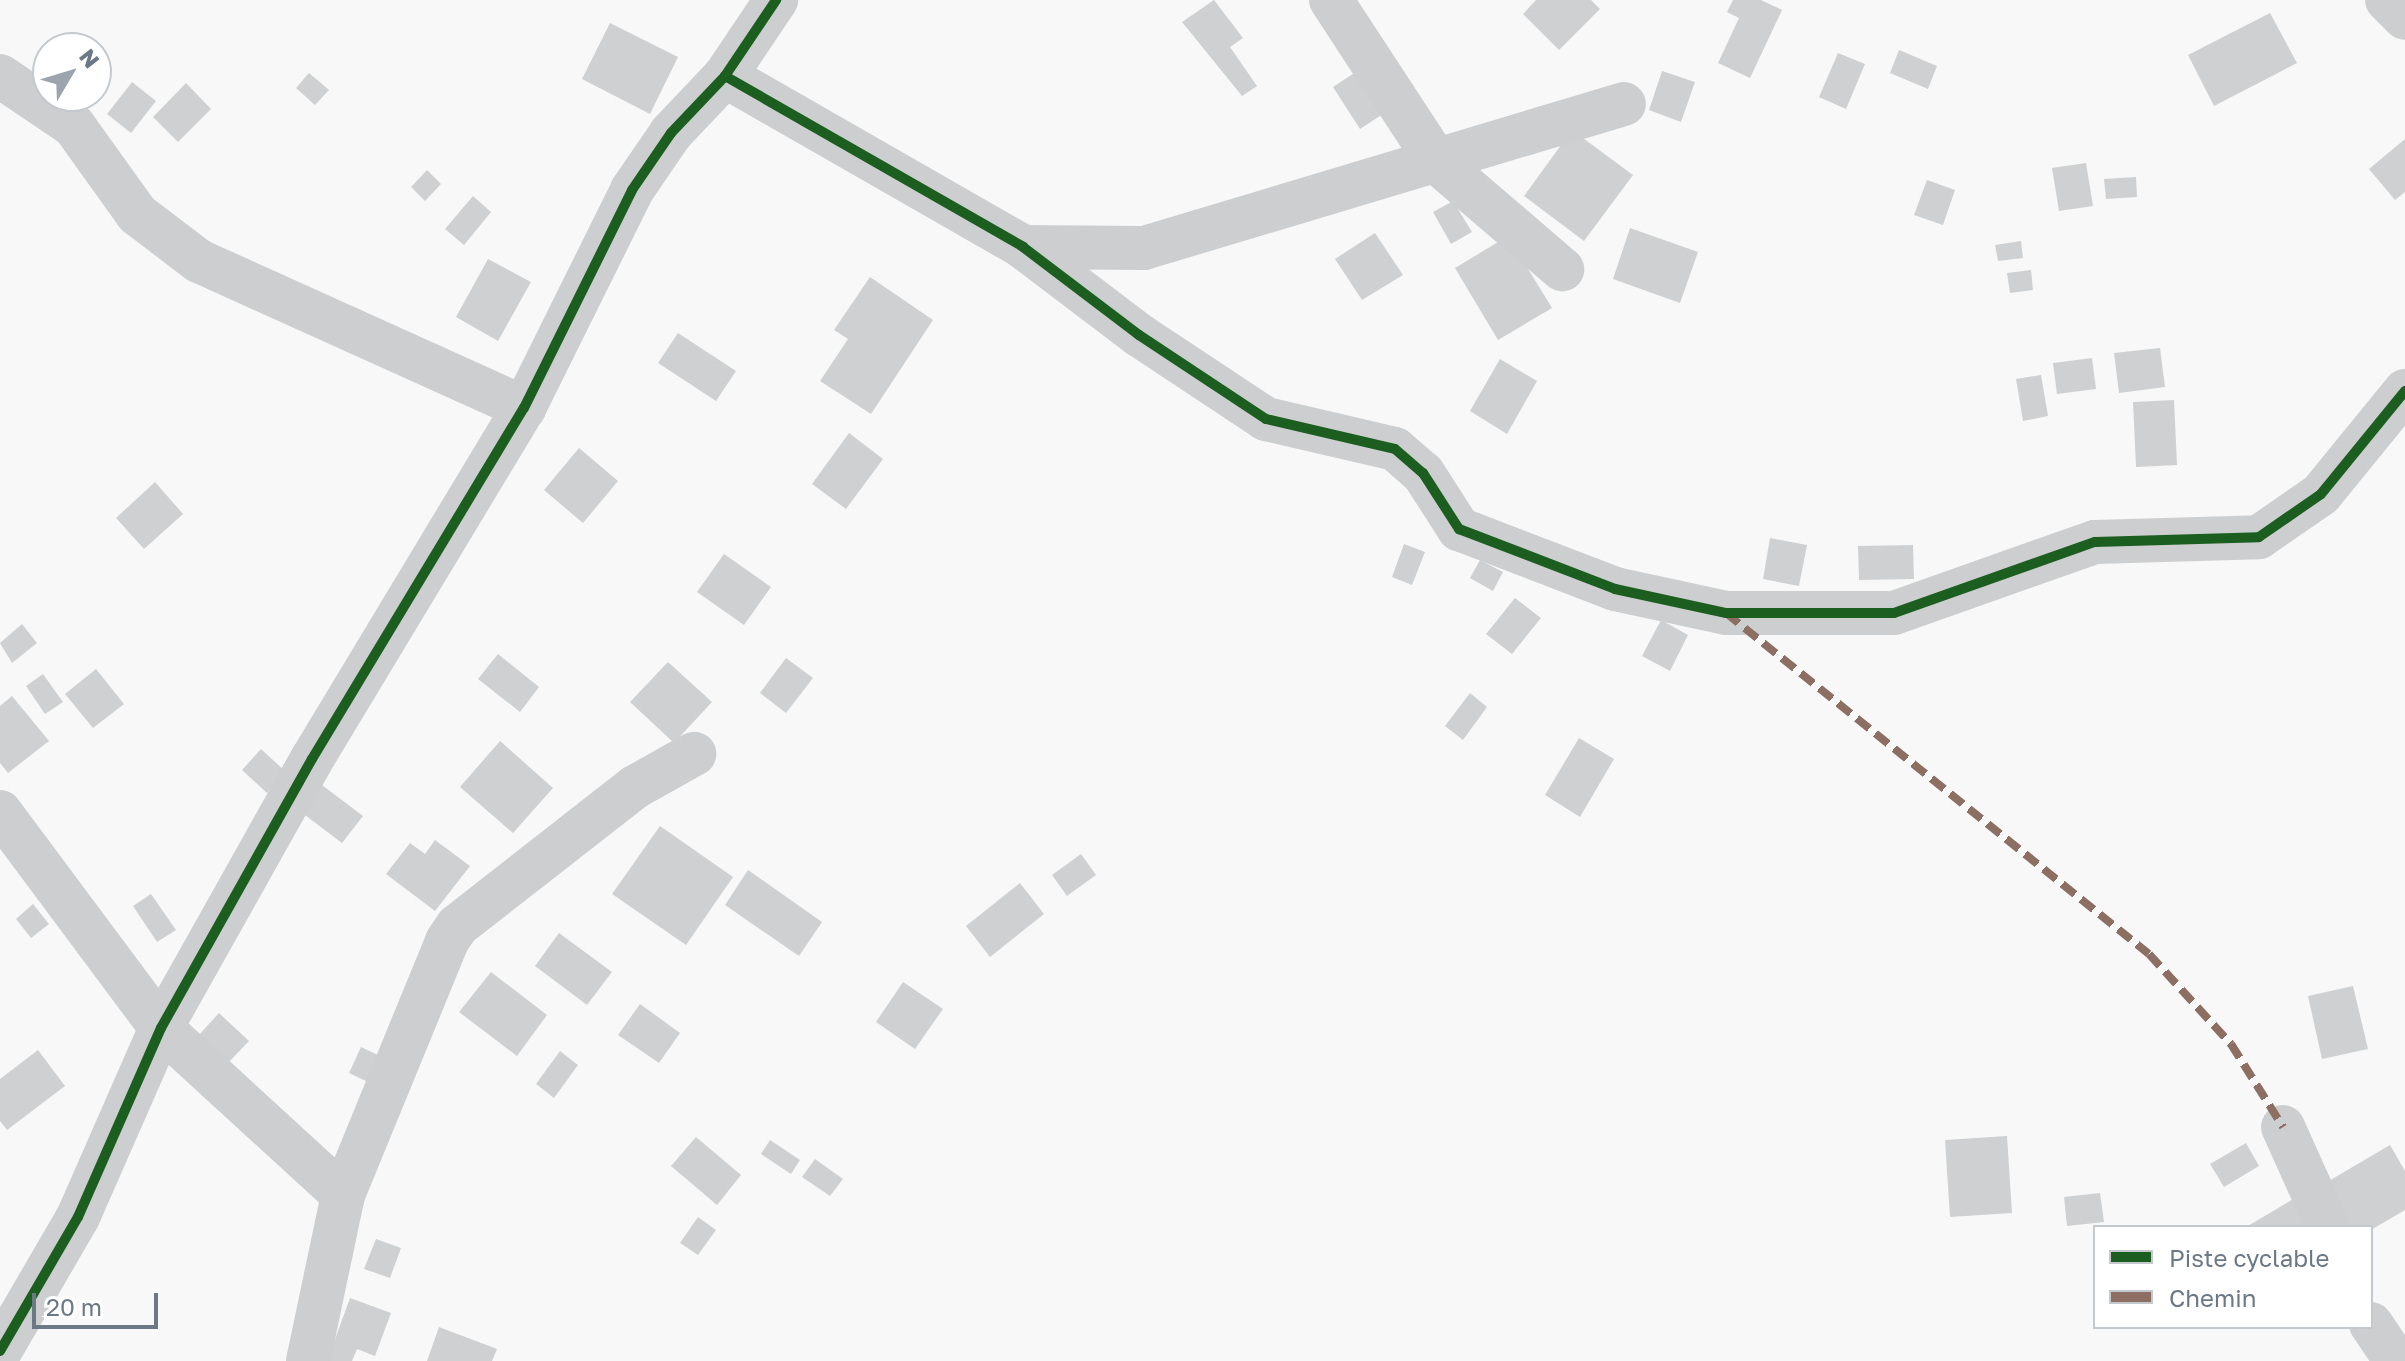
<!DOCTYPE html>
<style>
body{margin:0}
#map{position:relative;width:2405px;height:1361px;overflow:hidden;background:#f8f8f8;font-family:"Golos Text",sans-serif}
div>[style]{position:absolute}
.building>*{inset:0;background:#cfd0d1}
.minor>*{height:44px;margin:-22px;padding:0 22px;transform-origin:22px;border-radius:22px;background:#cdcecf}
.quiet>*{height:8px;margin-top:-4px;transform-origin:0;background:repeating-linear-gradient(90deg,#8d6e63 0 16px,transparent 0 24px)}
.cycleway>*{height:10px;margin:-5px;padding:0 5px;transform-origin:5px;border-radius:5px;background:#1b5e20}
span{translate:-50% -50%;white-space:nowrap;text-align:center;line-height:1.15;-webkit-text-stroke:8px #fff;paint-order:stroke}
.legend{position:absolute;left:2093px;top:1225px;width:280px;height:104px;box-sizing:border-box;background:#fff;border:2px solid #c4c9ce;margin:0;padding:10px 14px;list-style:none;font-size:24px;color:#6b7885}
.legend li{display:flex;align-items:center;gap:16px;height:40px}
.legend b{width:40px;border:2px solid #c4c9ce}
.north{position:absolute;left:32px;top:32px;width:80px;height:80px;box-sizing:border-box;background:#fff;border:2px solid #c4c9ce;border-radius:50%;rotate:52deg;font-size:22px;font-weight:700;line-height:32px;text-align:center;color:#6b7885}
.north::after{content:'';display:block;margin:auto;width:28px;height:36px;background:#9ca5ad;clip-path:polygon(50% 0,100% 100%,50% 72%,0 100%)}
.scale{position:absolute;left:32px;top:1293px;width:126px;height:36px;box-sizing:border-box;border:4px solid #6b7885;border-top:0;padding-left:10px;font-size:24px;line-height:28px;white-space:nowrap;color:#6b7885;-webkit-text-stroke:6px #fff;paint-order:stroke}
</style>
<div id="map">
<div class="building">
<div style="clip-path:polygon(1214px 0,1243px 38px,1230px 47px,1257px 86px,1242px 96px,1182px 22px)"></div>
<div style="clip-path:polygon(1536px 0,1591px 0,1600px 9px,1559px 50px,1523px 14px)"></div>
<div style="clip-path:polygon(1733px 0,1761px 0,1782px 10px,1750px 78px,1718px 63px,1739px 18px,1727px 12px)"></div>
<div style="clip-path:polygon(2270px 13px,2297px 63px,2214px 106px,2188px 55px)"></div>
<div style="clip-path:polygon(610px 23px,678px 57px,650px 114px,582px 79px)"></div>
<div style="clip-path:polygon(1899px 50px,1937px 66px,1928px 89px,1890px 73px)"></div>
<div style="clip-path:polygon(1838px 53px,1865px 64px,1846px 109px,1819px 97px)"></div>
<div style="clip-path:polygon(1362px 68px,1389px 110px,1360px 129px,1333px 87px)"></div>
<div style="clip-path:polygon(1662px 71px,1695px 82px,1681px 122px,1649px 110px)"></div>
<div style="clip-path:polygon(309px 73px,329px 90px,315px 105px,296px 88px)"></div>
<div style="clip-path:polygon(132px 82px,156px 101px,131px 133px,107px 114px)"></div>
<div style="clip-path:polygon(186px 83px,211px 109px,178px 142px,153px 117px)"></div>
<div style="clip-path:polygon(1572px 130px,1633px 175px,1584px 241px,1524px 196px)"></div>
<div style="clip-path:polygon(2405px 139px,2405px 192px,2395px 200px,2369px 169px)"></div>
<div style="clip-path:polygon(2086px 163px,2093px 206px,2059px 211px,2052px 168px)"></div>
<div style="clip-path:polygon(427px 170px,441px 184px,425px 201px,411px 187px)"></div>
<div style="clip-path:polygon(2136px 177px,2137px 197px,2106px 199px,2104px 179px)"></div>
<div style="clip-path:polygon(1927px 180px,1955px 190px,1943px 225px,1914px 215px)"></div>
<div style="clip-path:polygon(473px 196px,491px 212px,464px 245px,445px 229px)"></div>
<div style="clip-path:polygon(1453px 201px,1472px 232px,1451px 244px,1433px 212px)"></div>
<div style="clip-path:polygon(1630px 228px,1698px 252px,1680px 303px,1613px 279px)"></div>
<div style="clip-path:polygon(1375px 233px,1403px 275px,1362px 300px,1335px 259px)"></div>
<div style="clip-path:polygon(1508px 236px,1552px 308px,1498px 340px,1455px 268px)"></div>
<div style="clip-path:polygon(2021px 241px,2023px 258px,1998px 261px,1995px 245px)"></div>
<div style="clip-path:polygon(488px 259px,531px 282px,498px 341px,456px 317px)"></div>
<div style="clip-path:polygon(2031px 270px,2033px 290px,2010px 293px,2007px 273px)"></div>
<div style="clip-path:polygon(870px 277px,933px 320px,871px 414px,820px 381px,848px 339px,834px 330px)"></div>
<div style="clip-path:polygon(678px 333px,736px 371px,716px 401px,658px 363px)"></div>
<div style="clip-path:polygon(2160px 348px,2165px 387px,2119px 393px,2114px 353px)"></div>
<div style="clip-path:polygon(2092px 358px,2096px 389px,2057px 394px,2053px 363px)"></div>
<div style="clip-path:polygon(1500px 359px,1537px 381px,1507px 434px,1470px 411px)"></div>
<div style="clip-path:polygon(2041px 375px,2048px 416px,2023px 421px,2016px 379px)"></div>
<div style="clip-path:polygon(2174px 400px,2177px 465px,2136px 467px,2133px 402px)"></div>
<div style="clip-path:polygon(849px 433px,883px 459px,846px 509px,812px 484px)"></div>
<div style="clip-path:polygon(579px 448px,618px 481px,583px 523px,544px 490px)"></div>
<div style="clip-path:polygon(155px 482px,183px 514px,144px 549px,116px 518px)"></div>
<div style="clip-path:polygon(1770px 538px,1807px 545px,1799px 586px,1763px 579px)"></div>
<div style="clip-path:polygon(1404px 544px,1425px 552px,1412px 585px,1392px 577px)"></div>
<div style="clip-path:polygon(1913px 545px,1914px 579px,1859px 580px,1858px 546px)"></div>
<div style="clip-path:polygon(724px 554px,771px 587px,744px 625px,697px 592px)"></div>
<div style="clip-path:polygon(1480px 560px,1503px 572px,1493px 591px,1470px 578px)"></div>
<div style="clip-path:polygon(1515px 598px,1541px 618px,1512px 654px,1486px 634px)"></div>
<div style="clip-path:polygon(1661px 620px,1688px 635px,1670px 671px,1642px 656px)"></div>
<div style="clip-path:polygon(22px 624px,37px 643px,12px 663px,0 643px)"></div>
<div style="clip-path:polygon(498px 654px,539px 687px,520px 712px,478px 679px)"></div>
<div style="clip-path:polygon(786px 658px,813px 678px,786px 713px,760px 693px)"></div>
<div style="clip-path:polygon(668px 662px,712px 702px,674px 743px,630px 702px)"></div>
<div style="clip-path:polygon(96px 669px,124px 704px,93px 728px,65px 694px)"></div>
<div style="clip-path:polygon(43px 674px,63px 702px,45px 714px,26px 686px)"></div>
<div style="clip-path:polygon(1470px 693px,1487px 707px,1463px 740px,1445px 726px)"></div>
<div style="clip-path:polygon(12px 696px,49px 741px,8px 773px,0 763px,0 706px)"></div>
<div style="clip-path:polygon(1579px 738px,1614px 759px,1580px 817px,1545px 795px)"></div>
<div style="clip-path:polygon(500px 741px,553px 788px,513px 833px,460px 787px)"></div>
<div style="clip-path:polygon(261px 749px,286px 772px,267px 793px,242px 770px)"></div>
<div style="clip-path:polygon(322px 785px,363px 816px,342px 843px,301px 812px)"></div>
<div style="clip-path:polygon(660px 826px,733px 877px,686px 945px,612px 894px)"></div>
<div style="clip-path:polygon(435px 840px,470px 866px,435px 911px,386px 874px,410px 843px,425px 854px)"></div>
<div style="clip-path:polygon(1081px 854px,1096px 875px,1067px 896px,1052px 875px)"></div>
<div style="clip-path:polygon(748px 870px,822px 922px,799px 956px,725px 905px)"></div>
<div style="clip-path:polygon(1020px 883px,1044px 914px,990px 957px,966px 926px)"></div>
<div style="clip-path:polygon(151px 894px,176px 930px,157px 942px,133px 906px)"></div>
<div style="clip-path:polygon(33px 904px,49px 924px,31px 938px,16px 919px)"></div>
<div style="clip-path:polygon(559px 933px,612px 972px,587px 1005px,535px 966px)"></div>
<div style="clip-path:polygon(491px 972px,547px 1015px,517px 1056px,459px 1012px)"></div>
<div style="clip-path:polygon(903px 982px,943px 1009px,915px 1049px,876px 1022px)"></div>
<div style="clip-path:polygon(2353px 986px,2368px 1049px,2322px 1059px,2308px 996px)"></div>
<div style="clip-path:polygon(640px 1004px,680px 1033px,659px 1063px,618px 1035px)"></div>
<div style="clip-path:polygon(219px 1013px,249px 1041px,228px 1063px,198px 1036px)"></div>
<div style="clip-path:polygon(361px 1047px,380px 1056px,368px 1082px,349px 1073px)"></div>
<div style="clip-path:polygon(38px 1050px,65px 1086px,7px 1130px,0 1121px,0 1079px)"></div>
<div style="clip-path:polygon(560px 1051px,578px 1065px,554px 1098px,536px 1084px)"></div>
<div style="clip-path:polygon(2007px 1136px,2012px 1213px,1950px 1217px,1945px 1140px)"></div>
<div style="clip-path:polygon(696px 1137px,741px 1175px,717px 1205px,671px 1166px)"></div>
<div style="clip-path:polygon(770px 1140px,800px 1160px,791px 1174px,761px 1154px)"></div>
<div style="clip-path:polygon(2246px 1143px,2259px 1166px,2224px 1187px,2210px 1164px)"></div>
<div style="clip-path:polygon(2390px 1145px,2405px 1171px,2405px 1210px,2371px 1230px,2347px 1227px,2322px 1185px)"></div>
<div style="clip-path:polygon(815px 1159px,843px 1179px,830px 1196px,802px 1177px)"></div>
<div style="clip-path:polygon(2100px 1193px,2104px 1222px,2067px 1226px,2064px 1197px)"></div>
<div style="clip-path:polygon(2295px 1198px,2312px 1227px,2246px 1227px)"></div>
<div style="clip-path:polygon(698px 1217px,716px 1230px,698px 1255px,680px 1243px)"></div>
<div style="clip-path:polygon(376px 1239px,401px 1248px,390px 1278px,364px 1269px)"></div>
<div style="clip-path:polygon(350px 1298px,391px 1313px,375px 1356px,357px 1349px,352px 1361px,327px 1361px)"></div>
<div style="clip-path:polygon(439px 1327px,497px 1349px,492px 1361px,427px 1361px)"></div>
</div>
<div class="minor">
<div style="left:1331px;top:0;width:194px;rotate:56.8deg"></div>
<div style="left:1437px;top:162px;width:165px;rotate:40.6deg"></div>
<div style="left:2387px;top:0;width:25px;rotate:45deg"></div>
<div style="left:0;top:76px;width:89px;rotate:34deg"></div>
<div style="left:74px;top:126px;width:108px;rotate:54.4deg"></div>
<div style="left:137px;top:214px;width:78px;rotate:37.2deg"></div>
<div style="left:199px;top:261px;width:357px;rotate:24.3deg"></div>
<div style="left:725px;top:76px;width:344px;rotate:29.8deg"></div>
<div style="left:1023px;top:247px;width:146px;rotate:37.2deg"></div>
<div style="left:1139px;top:335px;width:152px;rotate:33.5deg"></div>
<div style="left:1266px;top:419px;width:132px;rotate:13.1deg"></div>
<div style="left:1395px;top:449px;width:37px;rotate:41deg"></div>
<div style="left:1423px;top:473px;width:67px;rotate:57.3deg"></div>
<div style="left:1459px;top:529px;width:167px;rotate:21deg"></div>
<div style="left:1615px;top:589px;width:114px;rotate:12.2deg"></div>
<div style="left:1726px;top:613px;width:168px"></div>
<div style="left:1894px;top:613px;width:213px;rotate:-19.5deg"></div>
<div style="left:2095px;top:542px;width:164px;rotate:-1.7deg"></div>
<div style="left:2259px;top:537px;width:75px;rotate:-34.7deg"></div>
<div style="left:2321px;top:494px;width:133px;rotate:-50.8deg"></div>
<div style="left:1023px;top:247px;width:121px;rotate:0.5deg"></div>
<div style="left:1144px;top:248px;width:501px;rotate:-16.7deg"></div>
<div style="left:0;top:812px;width:269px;rotate:53.3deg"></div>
<div style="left:161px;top:1028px;width:247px;rotate:42.5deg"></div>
<div style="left:2283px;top:1127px;width:110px;rotate:65.8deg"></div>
<div style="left:2371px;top:1324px;width:45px;rotate:56deg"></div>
<div style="left:0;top:1351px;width:155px;rotate:-59.8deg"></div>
<div style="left:78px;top:1217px;width:206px;rotate:-66.3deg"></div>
<div style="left:161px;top:1028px;width:308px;rotate:-60.7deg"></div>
<div style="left:312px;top:759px;width:410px;rotate:-58.9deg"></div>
<div style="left:524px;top:408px;width:243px;rotate:-63.6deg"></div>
<div style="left:632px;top:190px;width:69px;rotate:-55.6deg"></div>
<div style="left:671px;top:133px;width:79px;rotate:-46.5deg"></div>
<div style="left:725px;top:76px;width:92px;rotate:-56.1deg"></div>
<div style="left:308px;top:1361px;width:170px;rotate:-78.1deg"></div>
<div style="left:343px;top:1195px;width:274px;rotate:-67.7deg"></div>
<div style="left:447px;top:941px;width:18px;rotate:-56deg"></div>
<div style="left:457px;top:926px;width:226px;rotate:-38deg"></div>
<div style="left:635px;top:787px;width:68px;rotate:-29.2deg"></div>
</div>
<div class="quiet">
<div style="left:1726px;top:613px;width:543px;rotate:38.87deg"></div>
<div style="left:2149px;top:954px;width:122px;rotate:47.7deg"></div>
<div style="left:2231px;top:1044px;width:98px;rotate:57.9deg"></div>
</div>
<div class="cycleway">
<div style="left:725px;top:76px;width:344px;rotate:29.8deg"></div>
<div style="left:1023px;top:247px;width:146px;rotate:37.2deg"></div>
<div style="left:1139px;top:335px;width:152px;rotate:33.5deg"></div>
<div style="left:1266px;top:419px;width:132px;rotate:13.1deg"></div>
<div style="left:1395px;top:449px;width:37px;rotate:41deg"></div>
<div style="left:1423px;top:473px;width:67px;rotate:57.3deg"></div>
<div style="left:1459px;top:529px;width:167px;rotate:21deg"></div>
<div style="left:1615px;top:589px;width:114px;rotate:12.2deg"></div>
<div style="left:1726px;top:613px;width:168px"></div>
<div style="left:1894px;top:613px;width:213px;rotate:-19.5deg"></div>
<div style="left:2095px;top:542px;width:164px;rotate:-1.7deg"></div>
<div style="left:2259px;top:537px;width:75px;rotate:-34.7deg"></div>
<div style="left:2321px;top:494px;width:133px;rotate:-50.8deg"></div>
<div style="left:0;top:1351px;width:155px;rotate:-59.8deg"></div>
<div style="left:78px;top:1217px;width:206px;rotate:-66.3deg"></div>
<div style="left:161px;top:1028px;width:308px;rotate:-60.7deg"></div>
<div style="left:312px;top:759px;width:410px;rotate:-58.9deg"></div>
<div style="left:524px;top:408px;width:243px;rotate:-63.6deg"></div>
<div style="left:632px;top:190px;width:69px;rotate:-55.6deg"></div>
<div style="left:671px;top:133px;width:79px;rotate:-46.5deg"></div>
<div style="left:725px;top:76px;width:92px;rotate:-56.1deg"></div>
</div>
<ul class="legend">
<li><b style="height:10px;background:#1b5e20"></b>Piste cyclable</li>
<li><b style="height:10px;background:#8d6e63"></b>Chemin</li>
</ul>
<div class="north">N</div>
<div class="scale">20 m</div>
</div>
